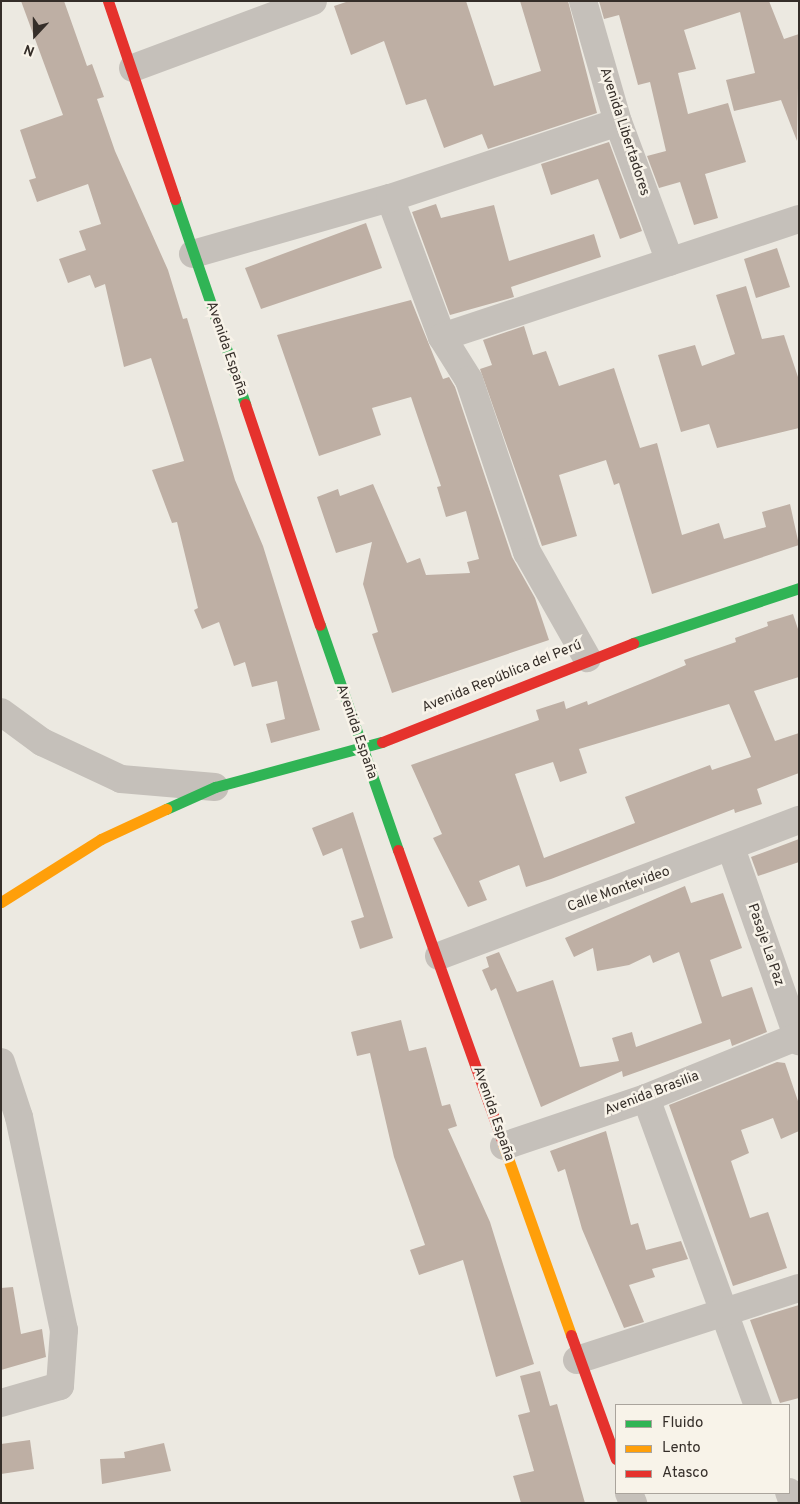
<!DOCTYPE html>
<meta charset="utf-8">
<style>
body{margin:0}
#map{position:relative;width:800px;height:1504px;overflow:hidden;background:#ece9e1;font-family:Overpass,sans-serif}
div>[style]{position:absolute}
.building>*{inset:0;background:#beafa4}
.street>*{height:28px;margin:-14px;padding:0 14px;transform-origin:14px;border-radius:14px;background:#c5c0ba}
.fast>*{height:11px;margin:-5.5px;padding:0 5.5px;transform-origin:5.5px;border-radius:5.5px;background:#30b455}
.slow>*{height:11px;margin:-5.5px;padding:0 5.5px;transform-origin:5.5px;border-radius:5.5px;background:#ff9f0a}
.jam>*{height:11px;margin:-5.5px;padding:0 5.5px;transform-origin:5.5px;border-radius:5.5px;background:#e5322d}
span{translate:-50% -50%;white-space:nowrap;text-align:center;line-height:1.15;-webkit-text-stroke:5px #f8f3e9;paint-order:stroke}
.street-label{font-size:14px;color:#352e29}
.frame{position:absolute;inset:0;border:2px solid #352e29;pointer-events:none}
.legend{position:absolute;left:615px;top:1404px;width:175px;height:90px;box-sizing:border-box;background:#f8f3e9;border:1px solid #aaa49c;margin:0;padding:6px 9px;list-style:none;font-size:15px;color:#352e29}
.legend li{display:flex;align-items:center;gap:10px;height:25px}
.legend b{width:25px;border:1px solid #aaa49c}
.north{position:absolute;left:10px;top:10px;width:50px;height:50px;-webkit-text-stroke:4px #f8f3e9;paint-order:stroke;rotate:201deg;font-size:14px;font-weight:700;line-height:20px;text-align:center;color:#352e29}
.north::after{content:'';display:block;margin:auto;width:18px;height:22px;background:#352e29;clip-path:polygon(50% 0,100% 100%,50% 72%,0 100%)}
</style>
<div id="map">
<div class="building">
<div style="clip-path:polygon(21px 1px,64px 1px,87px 66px,92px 64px,104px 97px,97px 99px,115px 151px,168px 270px,183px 319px,187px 318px,235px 480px,263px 546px,320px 730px,271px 743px,266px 724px,285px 719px,277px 681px,252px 687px,245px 662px,234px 666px,219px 622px,202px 629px,194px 610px,198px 608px,177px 522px,172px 523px,152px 470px,184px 461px,151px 358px,124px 367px,105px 284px,95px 288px,90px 275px,68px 283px,59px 259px,86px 250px,79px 231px,101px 224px,88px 184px,37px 202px,29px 180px,36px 178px,20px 130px,63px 115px)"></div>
<div style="clip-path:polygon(349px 1px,466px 1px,494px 86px,541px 71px,520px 1px,568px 1px,597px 113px,488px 149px,482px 134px,444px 148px,426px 99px,406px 105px,384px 41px,351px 55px,334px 6px)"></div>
<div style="clip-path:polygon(599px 1px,769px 1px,784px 39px,799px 34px,797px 141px,781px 100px,734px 111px,726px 80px,755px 73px,740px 12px,684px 30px,696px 69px,678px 73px,688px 114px,728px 103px,746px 162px,705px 174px,718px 218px,694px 225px,680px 182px,659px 188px,647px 156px,666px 151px,650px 82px,638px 85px,619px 15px,604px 19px)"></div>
<div style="clip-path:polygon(609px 142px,642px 231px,620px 239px,598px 179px,551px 195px,541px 164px)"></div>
<div style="clip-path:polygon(436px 204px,441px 218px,494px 205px,509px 261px,594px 234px,601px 257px,511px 287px,514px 297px,450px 315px,412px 212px)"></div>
<div style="clip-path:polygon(366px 223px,382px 268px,261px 309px,245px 268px)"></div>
<div style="clip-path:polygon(777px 248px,790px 287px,756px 298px,744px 259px)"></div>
<div style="clip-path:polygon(746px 286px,762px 339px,784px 335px,799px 380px,799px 428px,717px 448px,709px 424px,681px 432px,658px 355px,695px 345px,702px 366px,735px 354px,716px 295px)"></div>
<div style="clip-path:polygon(411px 300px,443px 379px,449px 377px,455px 387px,512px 557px,535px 598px,549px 640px,392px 693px,372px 634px,378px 632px,363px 584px,372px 542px,336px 553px,317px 497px,338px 489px,340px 496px,373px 484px,407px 563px,420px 558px,426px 575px,470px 573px,467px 562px,479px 559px,466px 511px,446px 517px,437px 487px,441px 486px,411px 397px,372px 408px,381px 435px,319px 456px,277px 335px)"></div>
<div style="clip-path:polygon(524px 326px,533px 355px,546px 351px,559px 386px,614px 368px,640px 448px,657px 443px,682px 535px,719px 523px,724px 539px,766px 527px,762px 512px,790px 504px,799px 545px,652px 594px,619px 483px,614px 485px,606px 460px,559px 475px,577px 536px,542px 546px,480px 369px,492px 365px,483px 340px)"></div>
<div style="clip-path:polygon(evenodd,793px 614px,799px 632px,799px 677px,754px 691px,775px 741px,799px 733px,799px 773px,757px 789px,762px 804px,735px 813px,734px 809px,551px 879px,526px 887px,519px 865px,479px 881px,487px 900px,468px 907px,433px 838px,442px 834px,411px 765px,539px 720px,536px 710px,564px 701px,566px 709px,587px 701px,588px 705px,650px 680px,686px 665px,684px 660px,736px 642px,735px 638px,768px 626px,767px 622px,793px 614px,729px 704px,751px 757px,712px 770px,710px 765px,625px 797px,635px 823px,544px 858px,515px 774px,553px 762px,560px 782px,587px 773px,579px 749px,729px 704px)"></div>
<div style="clip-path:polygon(353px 812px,393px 938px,360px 949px,351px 921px,364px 917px,342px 848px,323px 856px,312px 828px)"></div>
<div style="clip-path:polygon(799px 839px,799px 862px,758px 876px,751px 857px)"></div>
<div style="clip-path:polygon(685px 886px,691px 903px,723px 893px,742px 948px,710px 960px,722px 997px,752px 987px,767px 1032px,732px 1046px,730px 1039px,623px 1077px,622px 1071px,541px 1107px,496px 988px,491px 991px,482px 970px,489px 967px,486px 957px,499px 952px,517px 992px,553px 980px,580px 1067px,619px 1061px,612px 1038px,632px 1032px,636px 1047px,702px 1023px,679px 952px,653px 963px,650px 955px,629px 965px,597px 971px,593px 948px,574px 957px,565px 938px)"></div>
<div style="clip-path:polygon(401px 1020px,409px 1051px,426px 1047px,442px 1106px,450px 1104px,457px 1126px,448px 1129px,490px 1222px,534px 1364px,496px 1377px,463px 1260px,419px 1275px,410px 1250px,425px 1245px,394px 1157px,370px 1053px,357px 1056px,351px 1032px)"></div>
<div style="clip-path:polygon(777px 1062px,785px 1063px,799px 1104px,799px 1131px,781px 1139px,773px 1118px,741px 1130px,749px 1153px,731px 1161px,750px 1218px,768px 1212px,787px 1268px,733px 1286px,669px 1105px)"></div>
<div style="clip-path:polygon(606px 1131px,631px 1225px,638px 1223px,646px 1250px,681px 1241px,688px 1259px,652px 1269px,655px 1277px,629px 1285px,644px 1322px,624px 1328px,582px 1229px,565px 1169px,558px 1172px,550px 1151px)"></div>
<div style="clip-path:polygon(13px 1287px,21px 1334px,42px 1329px,46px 1357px,1px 1370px,1px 1288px)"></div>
<div style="clip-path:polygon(799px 1305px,799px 1398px,780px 1403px,750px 1320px)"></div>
<div style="clip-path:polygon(540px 1371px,550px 1406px,557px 1404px,585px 1503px,521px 1503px,513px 1476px,534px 1471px,518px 1415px,530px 1412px,520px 1376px)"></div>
<div style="clip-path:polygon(30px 1440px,34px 1469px,1px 1474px,1px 1444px)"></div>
<div style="clip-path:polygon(164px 1443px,171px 1471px,102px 1484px,100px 1459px,125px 1458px,124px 1452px)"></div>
</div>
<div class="street">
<div style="left:583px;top:1px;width:126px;rotate:73.9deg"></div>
<div style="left:618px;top:122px;width:149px;rotate:69.6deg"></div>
<div style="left:133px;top:68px;width:192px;rotate:-20.4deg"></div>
<div style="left:390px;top:198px;width:148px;rotate:69.5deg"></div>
<div style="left:442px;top:337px;width:376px;rotate:-18.3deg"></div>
<div style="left:193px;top:254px;width:205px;rotate:-15.9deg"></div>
<div style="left:390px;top:198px;width:240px;rotate:-18.4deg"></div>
<div style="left:442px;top:337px;width:51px;rotate:57.9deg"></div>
<div style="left:469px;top:380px;width:182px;rotate:71.4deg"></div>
<div style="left:527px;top:552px;width:122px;rotate:60.5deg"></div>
<div style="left:1px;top:712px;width:51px;rotate:36.2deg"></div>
<div style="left:42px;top:742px;width:87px;rotate:25.1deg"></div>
<div style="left:121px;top:779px;width:94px;rotate:4.9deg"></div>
<div style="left:731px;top:848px;width:205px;rotate:70.6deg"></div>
<div style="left:439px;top:956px;width:385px;rotate:-20.7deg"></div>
<div style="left:1px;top:1062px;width:58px;rotate:71.9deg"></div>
<div style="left:19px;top:1117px;width:218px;rotate:78.1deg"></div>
<div style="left:64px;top:1330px;width:56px;rotate:94.1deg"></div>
<div style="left:60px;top:1386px;width:61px;rotate:163.9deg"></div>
<div style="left:646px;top:1098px;width:327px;rotate:70deg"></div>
<div style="left:504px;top:1146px;width:150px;rotate:-18.7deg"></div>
<div style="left:646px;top:1098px;width:165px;rotate:-22.1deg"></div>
<div style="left:577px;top:1360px;width:233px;rotate:-18deg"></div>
<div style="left:789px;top:1492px;width:12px;rotate:70deg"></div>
<div style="left:629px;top:1493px;width:11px;rotate:68deg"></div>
</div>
<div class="fast">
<div style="left:175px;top:199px;width:217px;rotate:71.1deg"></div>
<div style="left:320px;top:625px;width:238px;rotate:70.9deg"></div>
<div style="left:633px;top:643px;width:175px;rotate:-18.3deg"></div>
<div style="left:166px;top:809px;width:54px;rotate:-24.2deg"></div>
<div style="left:215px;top:787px;width:173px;rotate:-15.1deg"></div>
</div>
<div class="slow">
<div style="left:1px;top:902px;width:118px;rotate:-32.2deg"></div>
<div style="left:101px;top:839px;width:72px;rotate:-24.8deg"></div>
<div style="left:503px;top:1144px;width:203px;rotate:70.4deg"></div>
</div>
<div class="jam">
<div style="left:108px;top:1px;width:209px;rotate:71.3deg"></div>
<div style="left:245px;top:404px;width:233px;rotate:71.3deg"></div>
<div style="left:382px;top:742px;width:270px;rotate:-21.5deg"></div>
<div style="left:398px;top:850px;width:312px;rotate:70.3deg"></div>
<div style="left:571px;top:1335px;width:132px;rotate:70.1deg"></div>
</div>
<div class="street-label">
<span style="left:624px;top:132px;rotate:72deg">Avenida Libertadores</span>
<span style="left:226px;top:349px;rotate:71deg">Avenida España</span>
<span style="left:502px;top:677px;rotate:-22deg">Avenida República del Perú</span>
<span style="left:356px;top:732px;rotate:71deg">Avenida España</span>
<span style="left:619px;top:890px;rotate:-20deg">Calle Montevideo</span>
<span style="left:765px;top:945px;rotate:71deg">Pasaje La Paz</span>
<span style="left:652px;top:1094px;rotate:-21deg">Avenida Brasilia</span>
<span style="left:493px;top:1114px;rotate:71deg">Avenida España</span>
</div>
<div class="frame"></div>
<ul class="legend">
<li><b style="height:6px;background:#30b455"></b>Fluido</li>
<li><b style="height:6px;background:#ff9f0a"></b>Lento</li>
<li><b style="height:6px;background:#e5322d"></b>Atasco</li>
</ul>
<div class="north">N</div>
</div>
